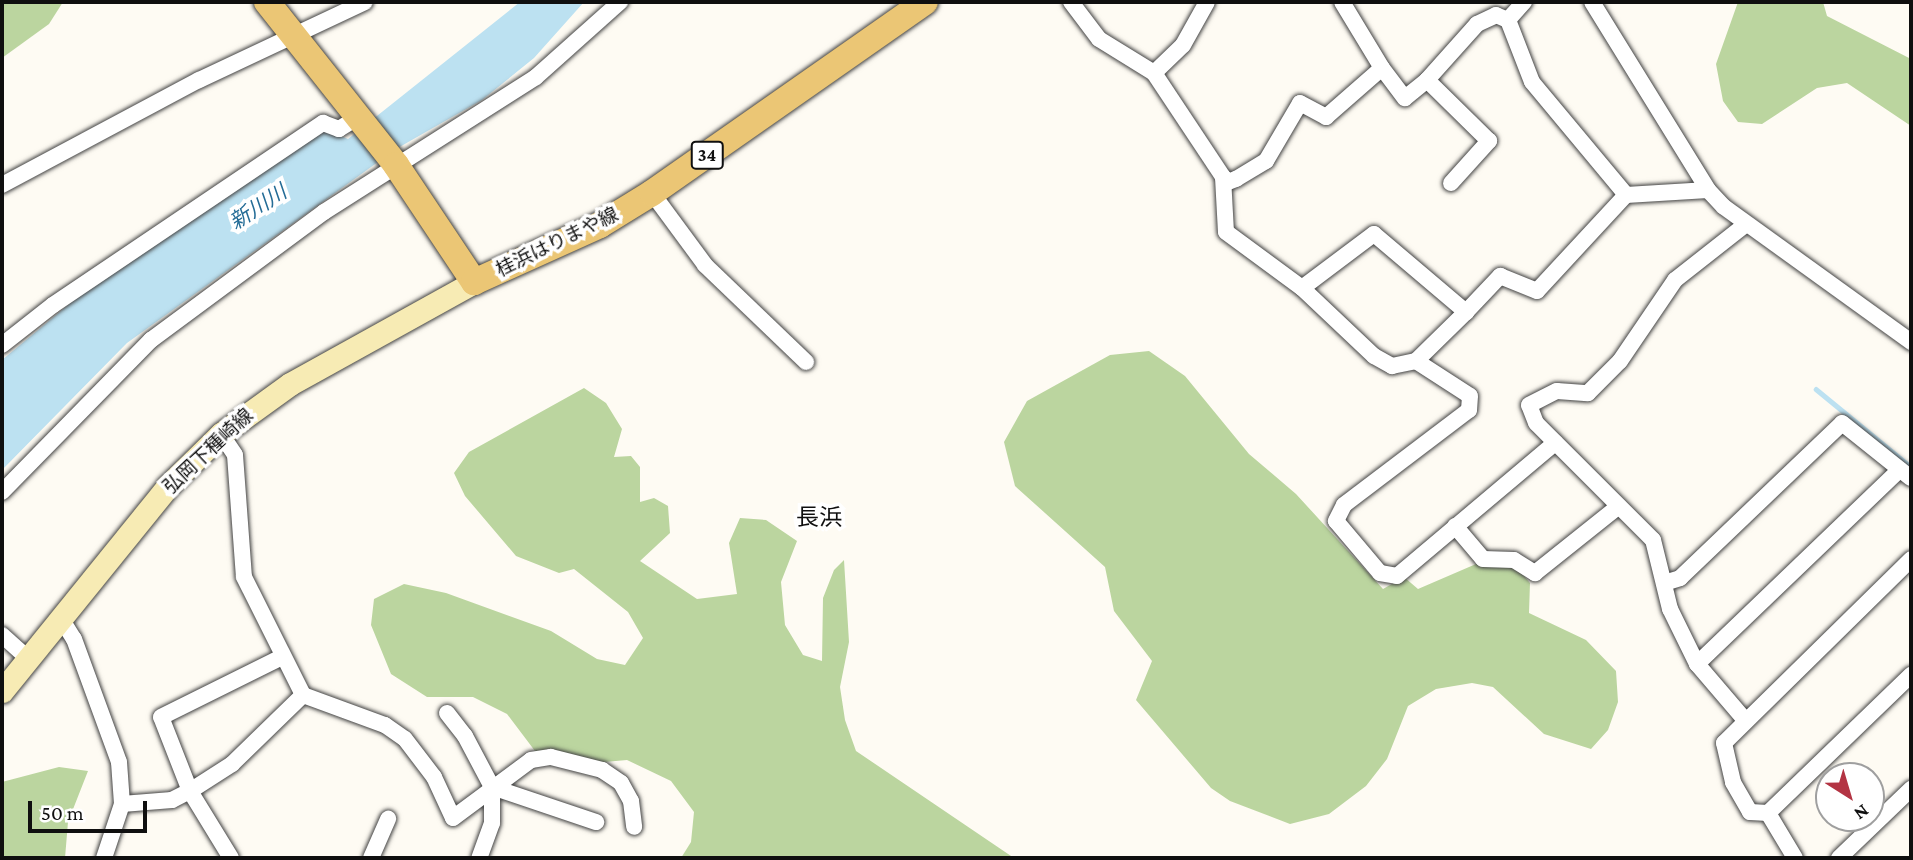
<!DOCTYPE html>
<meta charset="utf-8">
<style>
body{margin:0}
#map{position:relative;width:1913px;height:860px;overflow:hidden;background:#fefbf3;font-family:"Crimson Pro","Noto Sans JP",serif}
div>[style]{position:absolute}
.forest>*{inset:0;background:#bbd59f}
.water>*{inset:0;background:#bce1f1}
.stream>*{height:4.5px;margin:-2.25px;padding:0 2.25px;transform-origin:2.25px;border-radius:2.25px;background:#bce1f1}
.roads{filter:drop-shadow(0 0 2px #424242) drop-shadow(0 0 2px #424242)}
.minor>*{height:16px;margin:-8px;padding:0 8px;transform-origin:8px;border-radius:8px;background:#fff}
.secondary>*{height:23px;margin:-11.5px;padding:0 11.5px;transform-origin:11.5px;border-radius:11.5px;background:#f7ebb4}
.primary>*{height:26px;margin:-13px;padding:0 13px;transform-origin:13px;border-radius:13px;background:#ebc675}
span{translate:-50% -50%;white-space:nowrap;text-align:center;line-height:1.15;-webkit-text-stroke:7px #fff;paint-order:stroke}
.shield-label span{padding:2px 5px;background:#fff;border:2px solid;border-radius:5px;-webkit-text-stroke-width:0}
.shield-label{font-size:18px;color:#0f0f0f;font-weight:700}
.street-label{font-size:19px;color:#0f0f0f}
.water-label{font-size:21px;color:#246c96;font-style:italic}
.quarter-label{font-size:23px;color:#0f0f0f}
.frame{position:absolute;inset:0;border:4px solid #0f0f0f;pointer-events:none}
.north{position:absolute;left:1815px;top:762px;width:70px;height:70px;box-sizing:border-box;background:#fff;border:2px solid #9f9f9f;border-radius:50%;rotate:143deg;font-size:19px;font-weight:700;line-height:28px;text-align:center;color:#0f0f0f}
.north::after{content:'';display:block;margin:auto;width:24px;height:32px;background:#b33443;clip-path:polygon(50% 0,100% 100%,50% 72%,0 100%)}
.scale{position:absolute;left:28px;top:801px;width:119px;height:32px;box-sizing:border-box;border:4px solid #0f0f0f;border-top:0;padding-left:9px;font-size:21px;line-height:24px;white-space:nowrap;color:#0f0f0f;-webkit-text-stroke:5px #fff;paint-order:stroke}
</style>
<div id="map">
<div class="forest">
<div style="clip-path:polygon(2px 2px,63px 2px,49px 24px,2px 58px)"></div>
<div style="clip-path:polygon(1738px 2px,1823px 2px,1827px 16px,1911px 59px,1911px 126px,1847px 83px,1817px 88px,1762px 124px,1738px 122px,1723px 101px,1716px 64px)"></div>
<div style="clip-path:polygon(1149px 351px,1185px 376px,1249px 454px,1296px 494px,1383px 589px,1404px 577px,1418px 589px,1476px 564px,1518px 569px,1530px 583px,1529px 613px,1586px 640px,1616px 671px,1618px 702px,1608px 730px,1591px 749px,1544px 734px,1493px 687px,1472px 683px,1436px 689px,1408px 706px,1387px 759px,1366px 786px,1329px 814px,1290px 824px,1230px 801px,1211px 788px,1136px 700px,1152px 661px,1114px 611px,1105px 567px,1015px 486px,1004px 442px,1027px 401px,1110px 355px)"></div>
<div style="clip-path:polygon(584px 388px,606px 403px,622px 429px,614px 457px,631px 456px,640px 467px,640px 502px,654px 498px,668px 506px,670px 533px,640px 561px,697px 599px,737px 594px,729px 543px,740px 518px,766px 520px,797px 541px,781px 582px,785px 625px,803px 655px,822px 661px,823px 598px,834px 570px,844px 560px,849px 642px,840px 687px,845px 720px,856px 751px,1014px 858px,681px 858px,691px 842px,694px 812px,671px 781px,627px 760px,582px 764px,535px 751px,507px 714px,473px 697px,427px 697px,391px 674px,371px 625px,374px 599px,404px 584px,446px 593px,551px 631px,597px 659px,625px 665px,643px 638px,628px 612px,574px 569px,559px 573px,516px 556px,465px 496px,454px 473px,469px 452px)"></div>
<div style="clip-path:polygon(59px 767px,88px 771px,68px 822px,65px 858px,2px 858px,2px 782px)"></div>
</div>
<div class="water">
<div style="clip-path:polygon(520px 2px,584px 2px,534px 58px,482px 100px,396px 149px,127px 343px,2px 470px,2px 360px,80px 295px,326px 130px,348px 139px)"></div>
</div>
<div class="stream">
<div style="left:1816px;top:389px;width:123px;rotate:39.4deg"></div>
</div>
<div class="roads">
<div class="minor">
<div style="left:1071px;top:2px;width:46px;rotate:52.9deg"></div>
<div style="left:1099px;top:39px;width:65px;rotate:31.7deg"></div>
<div style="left:1154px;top:73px;width:125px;rotate:56.4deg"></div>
<div style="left:1223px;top:177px;width:55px;rotate:86.9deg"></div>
<div style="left:1226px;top:232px;width:94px;rotate:36.4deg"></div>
<div style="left:1302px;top:288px;width:99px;rotate:43.4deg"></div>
<div style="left:1374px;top:356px;width:21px;rotate:29deg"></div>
<div style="left:1392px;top:366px;width:25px;rotate:-12deg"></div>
<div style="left:1416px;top:361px;width:64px;rotate:32.9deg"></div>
<div style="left:1470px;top:396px;width:14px;rotate:94deg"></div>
<div style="left:1469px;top:410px;width:157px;rotate:142.8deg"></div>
<div style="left:1344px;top:505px;width:18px;rotate:117deg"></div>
<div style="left:1336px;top:521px;width:68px;rotate:49.8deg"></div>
<div style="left:1380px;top:573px;width:17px;rotate:10deg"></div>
<div style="left:1397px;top:576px;width:207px;rotate:-40.1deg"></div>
<div style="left:1342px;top:2px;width:77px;rotate:58.8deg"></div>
<div style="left:1524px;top:2px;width:24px;rotate:132deg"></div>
<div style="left:1508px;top:20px;width:66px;rotate:68.8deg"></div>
<div style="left:1532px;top:82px;width:147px;rotate:50.2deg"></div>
<div style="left:1592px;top:2px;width:221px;rotate:58.3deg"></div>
<div style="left:1708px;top:190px;width:23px;rotate:47deg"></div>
<div style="left:1724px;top:207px;width:231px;rotate:35.8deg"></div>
<div style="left:1154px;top:73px;width:40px;rotate:-44deg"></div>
<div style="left:1183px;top:45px;width:49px;rotate:-60.8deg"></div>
<div style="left:1223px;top:177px;width:7px;rotate:45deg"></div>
<div style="left:1228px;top:182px;width:9px;rotate:-21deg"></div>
<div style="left:1236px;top:179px;width:35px;rotate:-31deg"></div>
<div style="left:1266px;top:161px;width:67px;rotate:-59.6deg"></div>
<div style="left:1300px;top:103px;width:30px;rotate:28deg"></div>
<div style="left:1326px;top:117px;width:74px;rotate:-41.2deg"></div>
<div style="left:1382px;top:68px;width:38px;rotate:53deg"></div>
<div style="left:1405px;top:98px;width:28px;rotate:-39deg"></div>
<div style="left:1451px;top:183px;width:57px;rotate:-47.9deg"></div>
<div style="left:1489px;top:141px;width:87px;rotate:-135.5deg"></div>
<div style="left:1427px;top:80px;width:75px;rotate:-48.2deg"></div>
<div style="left:1477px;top:24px;width:21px;rotate:-25deg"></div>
<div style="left:1496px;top:15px;width:13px;rotate:23deg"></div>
<div style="left:2px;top:185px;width:223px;rotate:-28.1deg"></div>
<div style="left:199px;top:80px;width:183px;rotate:-25.2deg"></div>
<div style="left:652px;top:193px;width:89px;rotate:53.6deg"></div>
<div style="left:705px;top:265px;width:140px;rotate:43.8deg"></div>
<div style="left:1302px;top:288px;width:90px;rotate:-36.9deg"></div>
<div style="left:1374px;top:234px;width:121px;rotate:40.3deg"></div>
<div style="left:1466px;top:312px;width:70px;rotate:135.6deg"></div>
<div style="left:1466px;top:312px;width:50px;rotate:-46.6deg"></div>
<div style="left:1500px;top:276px;width:40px;rotate:22deg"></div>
<div style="left:1537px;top:291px;width:131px;rotate:-47.2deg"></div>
<div style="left:1626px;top:195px;width:82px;rotate:-3.5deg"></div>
<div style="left:2px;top:345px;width:65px;rotate:-38.1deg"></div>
<div style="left:53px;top:305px;width:326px;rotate:-34deg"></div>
<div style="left:323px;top:123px;width:17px;rotate:21deg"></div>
<div style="left:339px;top:129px;width:22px;rotate:-32deg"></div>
<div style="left:221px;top:434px;width:25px;rotate:56deg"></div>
<div style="left:235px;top:455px;width:122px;rotate:85.8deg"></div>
<div style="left:244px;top:577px;width:132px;rotate:63.4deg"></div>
<div style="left:303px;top:695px;width:87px;rotate:20.1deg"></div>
<div style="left:385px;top:725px;width:24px;rotate:35deg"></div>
<div style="left:405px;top:739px;width:48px;rotate:52.7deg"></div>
<div style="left:434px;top:777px;width:45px;rotate:65.1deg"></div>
<div style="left:453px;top:818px;width:97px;rotate:-36.6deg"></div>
<div style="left:531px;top:760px;width:20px;rotate:-9deg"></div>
<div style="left:551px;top:757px;width:53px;rotate:14.3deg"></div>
<div style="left:602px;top:770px;width:23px;rotate:34deg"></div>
<div style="left:621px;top:783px;width:21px;rotate:61deg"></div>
<div style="left:631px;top:801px;width:26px;rotate:83deg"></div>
<div style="left:2px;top:492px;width:213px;rotate:-45.6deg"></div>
<div style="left:151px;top:340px;width:215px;rotate:-36.5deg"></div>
<div style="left:324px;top:212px;width:251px;rotate:-32.5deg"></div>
<div style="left:536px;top:77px;width:113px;rotate:-41.8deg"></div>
<div style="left:1455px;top:526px;width:43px;rotate:49.7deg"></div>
<div style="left:1483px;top:559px;width:31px;rotate:2deg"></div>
<div style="left:1514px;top:560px;width:25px;rotate:32deg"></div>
<div style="left:1535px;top:573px;width:107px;rotate:-38.6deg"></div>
<div style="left:1664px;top:583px;width:17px;rotate:-17deg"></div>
<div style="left:1680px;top:578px;width:224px;rotate:-43.7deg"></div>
<div style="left:1842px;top:423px;width:88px;rotate:38.6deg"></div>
<div style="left:62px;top:620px;width:22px;rotate:58deg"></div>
<div style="left:74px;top:639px;width:131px;rotate:69.9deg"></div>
<div style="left:119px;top:762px;width:42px;rotate:85.9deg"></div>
<div style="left:122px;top:804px;width:57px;rotate:108.4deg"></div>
<div style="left:2px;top:635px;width:36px;rotate:42deg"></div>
<div style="left:1697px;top:664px;width:281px;rotate:-43.8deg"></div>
<div style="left:447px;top:713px;width:29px;rotate:52deg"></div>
<div style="left:465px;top:736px;width:58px;rotate:62.1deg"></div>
<div style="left:492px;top:787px;width:36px;rotate:90deg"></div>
<div style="left:492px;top:823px;width:37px;rotate:110deg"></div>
<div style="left:1745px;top:720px;width:74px;rotate:-130.6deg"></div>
<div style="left:1697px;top:664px;width:61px;rotate:-116.1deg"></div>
<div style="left:1670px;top:609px;width:71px;rotate:-103.8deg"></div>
<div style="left:1653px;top:540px;width:165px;rotate:-135deg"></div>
<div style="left:1536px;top:423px;width:19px;rotate:-111deg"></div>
<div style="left:1529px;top:405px;width:31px;rotate:-27deg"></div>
<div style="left:1557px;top:391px;width:31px;rotate:4deg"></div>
<div style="left:1588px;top:393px;width:45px;rotate:-45deg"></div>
<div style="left:1620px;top:361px;width:98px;rotate:-55.8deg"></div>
<div style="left:1675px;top:280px;width:89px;rotate:-38.2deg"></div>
<div style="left:492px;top:787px;width:110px;rotate:18.6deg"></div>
<div style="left:122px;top:804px;width:50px;rotate:-4.6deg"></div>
<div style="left:172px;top:800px;width:20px;rotate:-27deg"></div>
<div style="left:190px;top:791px;width:50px;rotate:-32.7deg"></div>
<div style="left:232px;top:764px;width:99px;rotate:-44.2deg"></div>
<div style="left:1768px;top:813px;width:199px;rotate:-44deg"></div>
<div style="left:231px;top:858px;width:79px;rotate:-121.5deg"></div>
<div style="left:190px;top:791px;width:79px;rotate:-111.4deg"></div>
<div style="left:161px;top:717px;width:135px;rotate:-26.4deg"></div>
<div style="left:371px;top:858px;width:43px;rotate:-66.4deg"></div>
<div style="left:1795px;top:858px;width:52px;rotate:-121deg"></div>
<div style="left:1768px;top:813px;width:18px;rotate:-177deg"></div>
<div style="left:1750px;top:812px;width:34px;rotate:-120deg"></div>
<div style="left:1733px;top:782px;width:40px;rotate:-103deg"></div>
<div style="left:1724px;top:743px;width:262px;rotate:-44.5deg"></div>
<div style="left:1839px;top:858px;width:100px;rotate:-43.8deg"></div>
</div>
<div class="secondary">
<div style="left:2px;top:691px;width:262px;rotate:-51deg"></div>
<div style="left:167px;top:487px;width:76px;rotate:-44.5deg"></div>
<div style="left:221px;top:434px;width:85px;rotate:-35.9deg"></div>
<div style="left:290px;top:384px;width:210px;rotate:-29deg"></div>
</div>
<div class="primary">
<div style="left:267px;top:2px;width:208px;rotate:51.6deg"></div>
<div style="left:396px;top:165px;width:141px;rotate:56.3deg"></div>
<div style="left:474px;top:282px;width:138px;rotate:-24.3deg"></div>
<div style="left:600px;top:225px;width:61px;rotate:-31.6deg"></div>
<div style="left:652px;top:193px;width:333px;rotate:-35deg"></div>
</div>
</div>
<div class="shield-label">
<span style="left:707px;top:155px">34</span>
</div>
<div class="street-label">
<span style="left:557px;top:242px;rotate:-26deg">桂浜はりまや線</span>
<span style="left:208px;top:451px;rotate:-43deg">弘岡下種崎線</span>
</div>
<div class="water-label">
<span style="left:258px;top:207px;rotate:-33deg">新川川</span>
</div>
<div class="quarter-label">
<span style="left:819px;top:517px">長浜</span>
</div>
<div class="frame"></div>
<div class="north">N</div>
<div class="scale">50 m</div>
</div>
